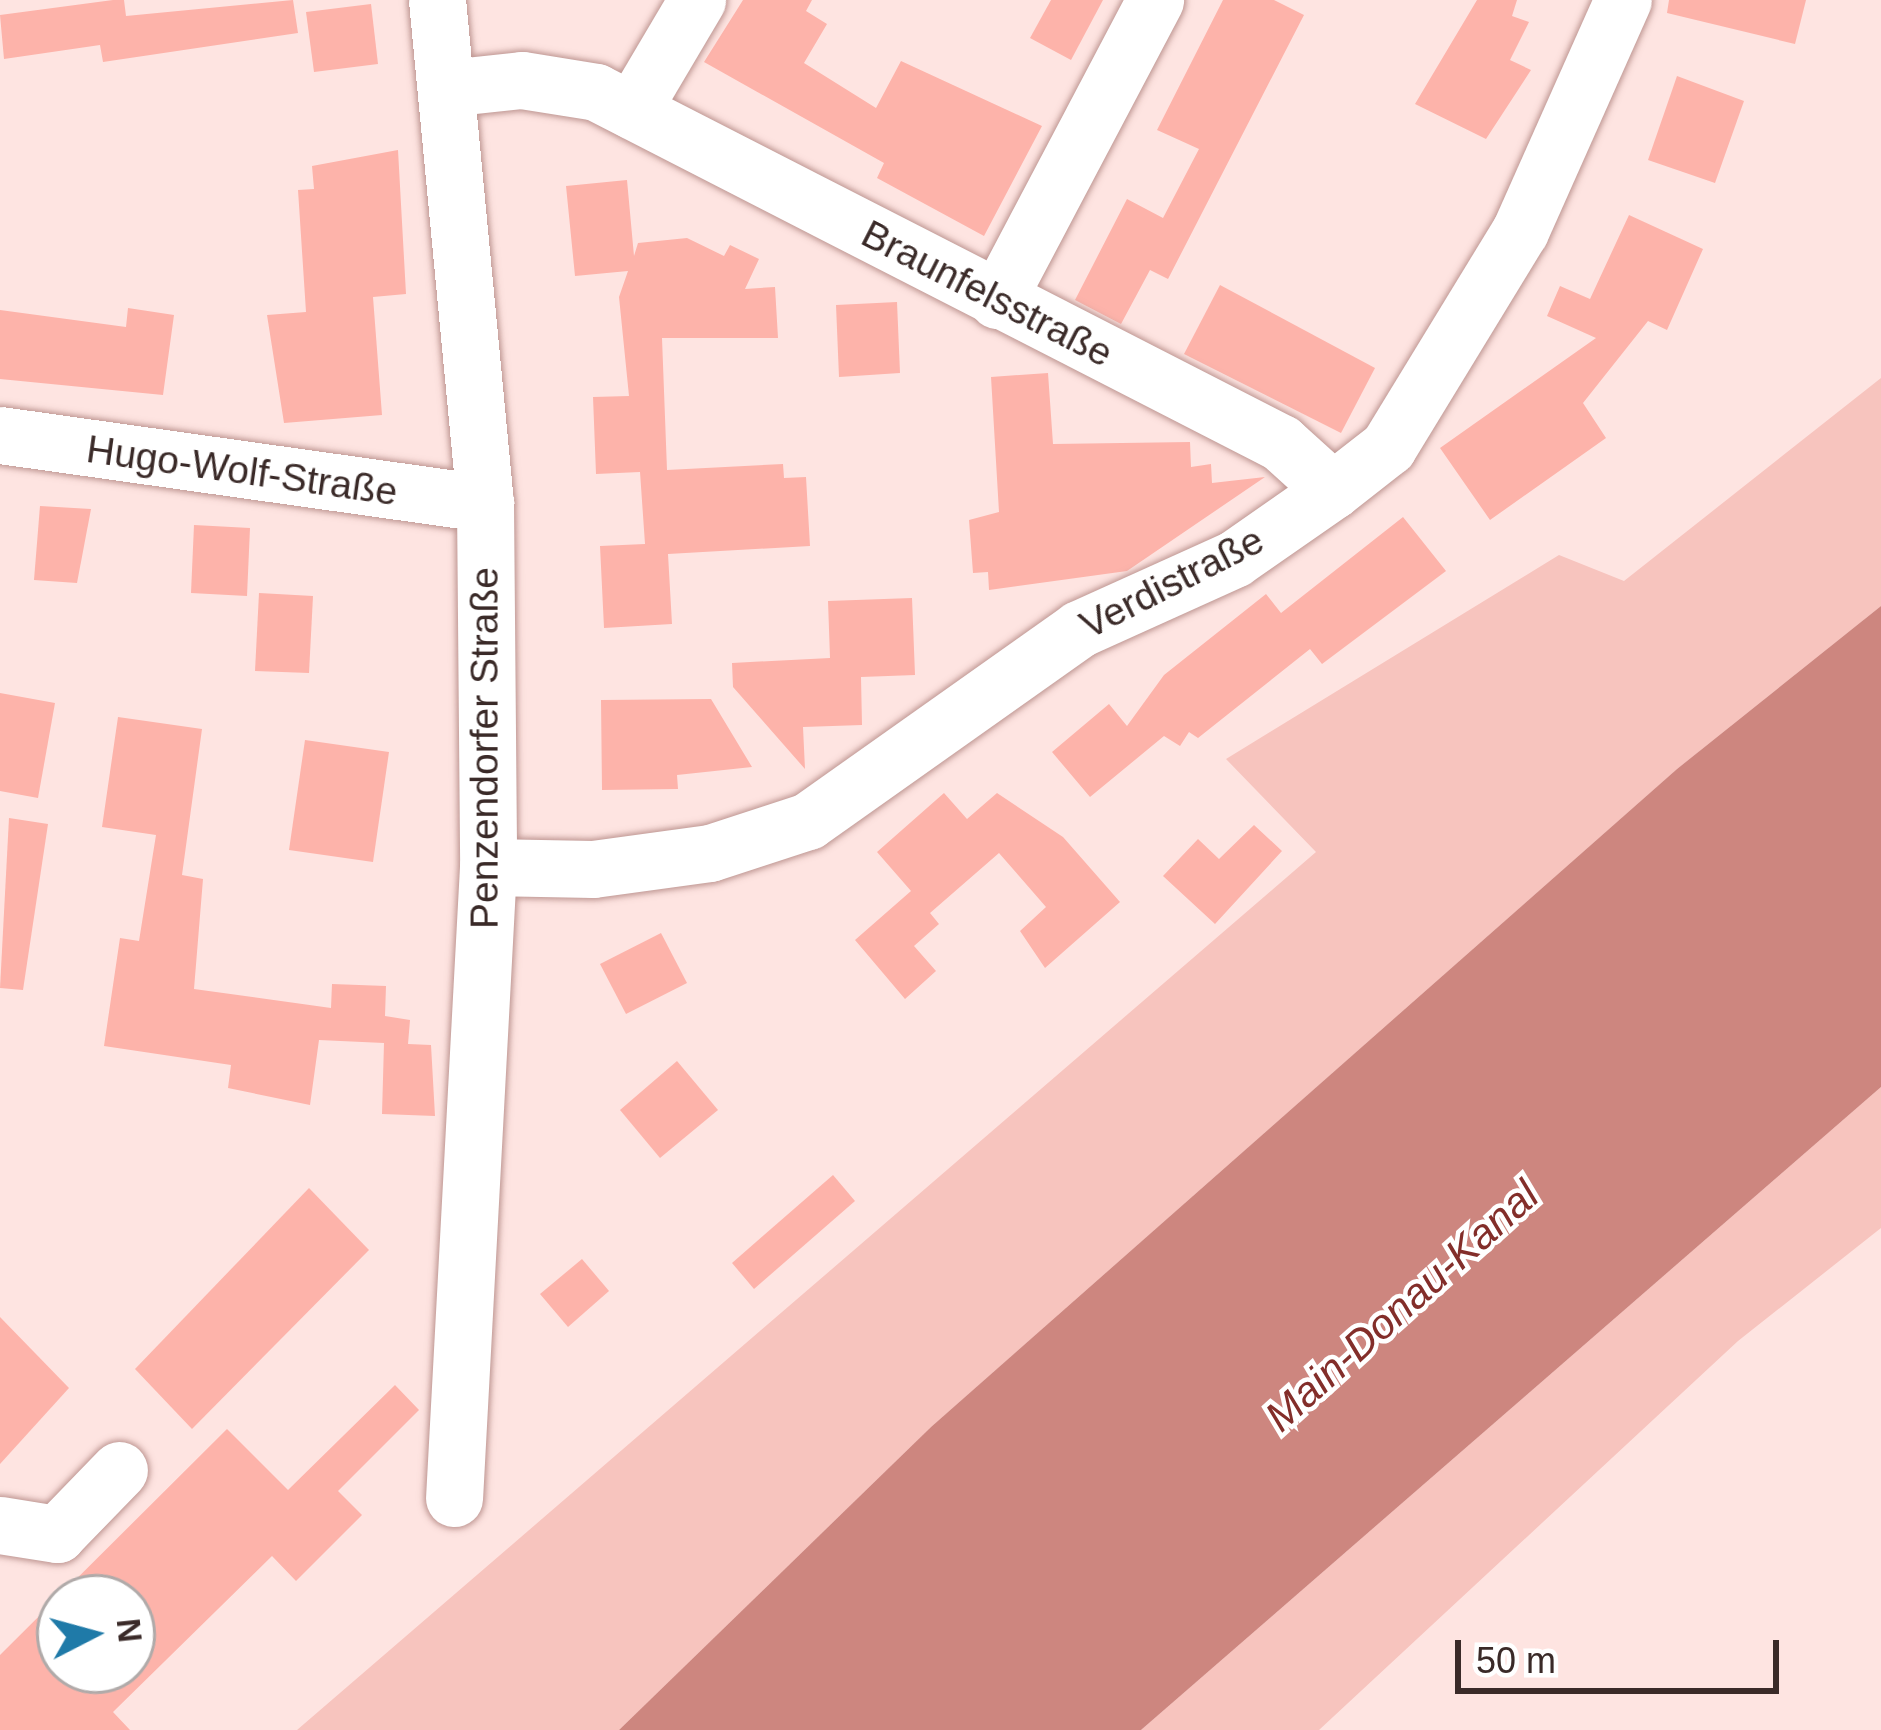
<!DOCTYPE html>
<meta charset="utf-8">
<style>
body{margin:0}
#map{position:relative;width:1881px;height:1730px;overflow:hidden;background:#fee4e1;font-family:Helvetica,sans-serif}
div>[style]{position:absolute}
.green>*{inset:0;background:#f7c4be}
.water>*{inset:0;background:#cd867f}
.building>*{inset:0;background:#fdb3aa}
.roads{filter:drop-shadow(0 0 3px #be9692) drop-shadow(0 0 3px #be9692)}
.minor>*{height:57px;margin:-28.5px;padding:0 28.5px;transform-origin:28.5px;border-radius:28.5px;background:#fff}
span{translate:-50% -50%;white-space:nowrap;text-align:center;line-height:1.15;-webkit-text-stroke:9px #fff;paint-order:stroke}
.street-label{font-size:39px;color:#3a2a28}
.water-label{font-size:42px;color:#832e2a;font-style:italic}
.north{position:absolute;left:36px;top:1574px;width:120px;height:120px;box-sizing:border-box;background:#fff;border:3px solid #b0aaa9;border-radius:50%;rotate:84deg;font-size:33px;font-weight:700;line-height:48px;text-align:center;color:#3a2a28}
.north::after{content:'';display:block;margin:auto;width:42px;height:54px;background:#1f7aa8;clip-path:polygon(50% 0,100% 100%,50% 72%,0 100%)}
.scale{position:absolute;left:1455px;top:1640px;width:324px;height:54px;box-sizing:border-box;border:6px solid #3a2a28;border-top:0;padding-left:15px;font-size:36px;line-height:42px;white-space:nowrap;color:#3a2a28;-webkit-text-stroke:9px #fff;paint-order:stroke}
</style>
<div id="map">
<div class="green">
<div style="clip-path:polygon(1881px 378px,1881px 606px,1677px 769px,931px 1427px,619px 1730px,297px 1730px,1316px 852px,1226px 759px,1559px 555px,1624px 581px)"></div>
<div style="clip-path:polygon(1881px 1087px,1881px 1228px,1738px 1341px,1319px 1730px,1141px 1730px)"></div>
</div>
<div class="water">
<div style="clip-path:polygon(1881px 606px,1881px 1087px,1141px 1730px,619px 1730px,931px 1427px,1677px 769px)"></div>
</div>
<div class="building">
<div style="clip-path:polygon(113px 0,124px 0,126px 16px,293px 0,298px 33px,103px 62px,100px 45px,4px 59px,0 15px)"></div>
<div style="clip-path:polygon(743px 0,812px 0,806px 11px,827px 24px,804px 63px,876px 108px,901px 61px,1042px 126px,984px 236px,877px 178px,884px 163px,704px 62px)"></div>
<div style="clip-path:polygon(1051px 0,1103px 0,1071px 60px,1030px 38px)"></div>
<div style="clip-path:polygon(1223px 0,1274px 0,1304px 15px,1168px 279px,1150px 270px,1121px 324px,1075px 300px,1127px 199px,1163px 218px,1199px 149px,1157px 130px)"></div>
<div style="clip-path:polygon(1477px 0,1517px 0,1512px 16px,1529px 22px,1510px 60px,1531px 70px,1486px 139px,1415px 104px)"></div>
<div style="clip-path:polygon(1669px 0,1806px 0,1795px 44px,1667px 13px)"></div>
<div style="clip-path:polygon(371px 4px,378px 64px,314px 72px,306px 12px)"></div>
<div style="clip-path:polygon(1677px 76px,1744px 101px,1715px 183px,1648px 160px)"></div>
<div style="clip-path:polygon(398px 150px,406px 294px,373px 297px,382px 415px,284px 423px,267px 315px,306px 312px,298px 190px,314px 189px,312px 166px)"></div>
<div style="clip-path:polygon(627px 180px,634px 256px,638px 243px,687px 238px,724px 256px,730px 245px,759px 259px,745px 289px,775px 287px,778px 338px,662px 338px,667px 470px,783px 464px,784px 478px,806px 477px,810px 546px,668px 554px,672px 624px,604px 628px,600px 546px,645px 544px,640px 472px,596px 474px,593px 397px,629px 396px,619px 297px,628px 271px,575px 276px,566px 186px)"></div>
<div style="clip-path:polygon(1629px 215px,1703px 249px,1667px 330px,1648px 321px,1583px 403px,1606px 438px,1490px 520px,1440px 448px,1596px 338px,1547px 316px,1560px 286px,1590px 299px)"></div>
<div style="clip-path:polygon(1220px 285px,1375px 368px,1341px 433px,1184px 354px)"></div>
<div style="clip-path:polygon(897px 302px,900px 373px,839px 377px,836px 305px)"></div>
<div style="clip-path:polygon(128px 308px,174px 315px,163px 395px,0 379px,0 310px,126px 327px)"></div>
<div style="clip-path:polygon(1048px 373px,1053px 444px,1190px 442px,1191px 467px,1211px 464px,1212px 483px,1265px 477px,1127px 571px,989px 590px,988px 572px,973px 573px,969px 520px,999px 512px,991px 377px)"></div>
<div style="clip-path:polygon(40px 506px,91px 509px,77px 583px,34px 580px)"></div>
<div style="clip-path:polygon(1403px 517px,1446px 571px,1322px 664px,1310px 649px,1198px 738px,1189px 732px,1180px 746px,1164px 736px,1090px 797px,1052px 752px,1109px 704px,1127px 726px,1164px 675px,1266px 594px,1281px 613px)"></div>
<div style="clip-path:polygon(194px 525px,250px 528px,247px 596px,191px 593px)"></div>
<div style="clip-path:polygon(259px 593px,313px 596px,309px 673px,255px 671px)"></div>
<div style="clip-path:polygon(912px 598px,915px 675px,861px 677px,862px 725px,803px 727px,805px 769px,733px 687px,732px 663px,830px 658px,828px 601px)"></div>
<div style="clip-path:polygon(0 693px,55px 703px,38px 798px,0 791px)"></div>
<div style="clip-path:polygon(711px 699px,752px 767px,677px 775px,678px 789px,602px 790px,601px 700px)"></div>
<div style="clip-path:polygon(118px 717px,202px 729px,182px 875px,203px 879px,194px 989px,331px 1008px,332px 984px,386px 986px,385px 1016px,410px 1020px,408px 1044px,431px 1045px,435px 1116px,382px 1114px,384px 1043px,319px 1040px,310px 1105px,228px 1088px,231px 1065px,104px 1046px,120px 938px,139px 941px,156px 835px,102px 827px)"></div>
<div style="clip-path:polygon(305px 740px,389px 752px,373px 862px,289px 850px)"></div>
<div style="clip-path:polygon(944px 793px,967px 819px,997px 793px,1063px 837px,1120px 902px,1045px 968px,1020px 931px,1046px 907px,999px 853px,930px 913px,939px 924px,914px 946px,936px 971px,905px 999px,855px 940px,911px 891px,877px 852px)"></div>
<div style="clip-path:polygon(9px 818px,48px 824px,23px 990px,0 988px)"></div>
<div style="clip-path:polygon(1254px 825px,1282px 851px,1215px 924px,1163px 876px,1198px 839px,1219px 859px)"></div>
<div style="clip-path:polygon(661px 933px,687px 983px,626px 1014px,600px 964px)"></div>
<div style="clip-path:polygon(677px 1061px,718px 1110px,660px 1158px,620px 1110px)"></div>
<div style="clip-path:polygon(833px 1175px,855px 1201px,754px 1289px,732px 1263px)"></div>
<div style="clip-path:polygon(309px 1188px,369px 1250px,192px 1429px,135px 1369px)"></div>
<div style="clip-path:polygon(582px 1259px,609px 1291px,568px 1327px,540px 1294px)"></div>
<div style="clip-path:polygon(0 1317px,69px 1388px,0 1464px)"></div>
<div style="clip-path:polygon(evenodd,395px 1385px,419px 1410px,338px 1491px,362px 1515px,296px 1581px,272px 1556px,113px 1712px,130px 1730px,0 1730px,0 1655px,227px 1429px,288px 1490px,395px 1385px,60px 1598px,132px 1598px,132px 1620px,145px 1632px,132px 1646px,132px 1670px,60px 1670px,60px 1598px)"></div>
</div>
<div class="roads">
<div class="minor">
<div style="left:437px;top:0;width:505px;rotate:84.55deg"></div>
<div style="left:485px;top:503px;width:364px;rotate:89.5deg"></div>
<div style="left:488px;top:867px;width:632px;rotate:93.08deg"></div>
<div style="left:447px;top:88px;width:75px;rotate:-6.1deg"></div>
<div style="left:522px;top:80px;width:75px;rotate:9.2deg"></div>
<div style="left:596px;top:92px;width:770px;rotate:27.13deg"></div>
<div style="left:1281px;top:443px;width:70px;rotate:42.1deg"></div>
<div style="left:632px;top:110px;width:128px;rotate:-59.4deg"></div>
<div style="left:997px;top:300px;width:339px;rotate:-62.2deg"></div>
<div style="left:0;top:435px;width:490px;rotate:8deg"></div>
<div style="left:488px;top:867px;width:105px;rotate:1.1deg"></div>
<div style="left:593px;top:869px;width:118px;rotate:-7.8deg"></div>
<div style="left:710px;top:853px;width:103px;rotate:-18.1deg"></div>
<div style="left:808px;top:821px;width:332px;rotate:-35.3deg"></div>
<div style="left:1079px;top:629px;width:170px;rotate:-24.3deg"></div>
<div style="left:1234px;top:559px;width:121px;rotate:-34.9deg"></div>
<div style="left:1333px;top:490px;width:70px;rotate:-38deg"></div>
<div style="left:1388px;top:447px;width:253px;rotate:-58.6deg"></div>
<div style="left:1520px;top:231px;width:253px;rotate:-66deg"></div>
<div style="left:0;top:1525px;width:58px;rotate:9deg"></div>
<div style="left:57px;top:1534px;width:89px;rotate:-45.9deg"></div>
</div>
</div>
<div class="street-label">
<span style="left:987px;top:294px;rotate:27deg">Braunfelsstraße</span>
<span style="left:242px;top:471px;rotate:8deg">Hugo-Wolf-Straße</span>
<span style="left:1172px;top:583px;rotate:-27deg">Verdistraße</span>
<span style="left:485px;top:748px;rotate:-90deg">Penzendorfer Straße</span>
</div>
<div class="water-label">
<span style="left:1402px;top:1306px;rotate:-42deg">Main-Donau-Kanal</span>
</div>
<div class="north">N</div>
<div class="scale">50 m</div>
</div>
